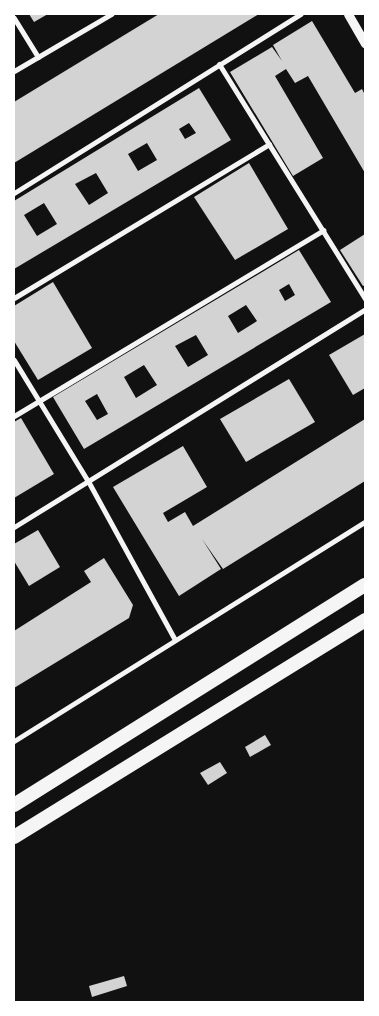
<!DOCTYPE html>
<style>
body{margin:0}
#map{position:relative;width:379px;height:1016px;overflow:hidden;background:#111;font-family:Mulish,sans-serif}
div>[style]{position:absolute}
.building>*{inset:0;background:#d3d3d3}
.minor>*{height:5px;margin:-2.5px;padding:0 2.5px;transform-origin:2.5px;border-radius:2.5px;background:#f5f5f5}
.tertiary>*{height:9px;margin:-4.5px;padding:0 4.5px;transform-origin:4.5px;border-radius:4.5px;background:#f5f5f5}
.trunk>*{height:14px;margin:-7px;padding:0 7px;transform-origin:7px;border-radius:7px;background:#f5f5f5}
span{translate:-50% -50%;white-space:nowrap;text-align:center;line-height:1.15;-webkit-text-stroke:4px #fff;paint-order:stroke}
.frame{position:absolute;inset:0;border:15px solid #fff;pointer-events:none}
</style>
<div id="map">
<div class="building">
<div style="clip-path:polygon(29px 14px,48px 14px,34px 22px)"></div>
<div style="clip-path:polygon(159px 14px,259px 14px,14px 163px,14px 102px)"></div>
<div style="clip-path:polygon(312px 21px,355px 93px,362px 89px,365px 95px,365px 173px,308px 76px,295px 83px,286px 69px,275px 76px,323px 158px,293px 176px,230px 72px,272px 47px,282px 61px,273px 45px)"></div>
<div style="clip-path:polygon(evenodd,199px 88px,231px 140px,14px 269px,14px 201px,199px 88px,189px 123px,196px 133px,185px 139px,179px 129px,189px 123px,199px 88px,147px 143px,157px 160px,138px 171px,128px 154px,147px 143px,199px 88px,96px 173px,108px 193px,89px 205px,75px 184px,96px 173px,199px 88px,44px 203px,57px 224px,37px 236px,24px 215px,44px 203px)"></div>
<div style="clip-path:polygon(249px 163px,288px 229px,235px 260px,194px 197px)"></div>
<div style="clip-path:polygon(365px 234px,365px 285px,363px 286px,340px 250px)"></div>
<div style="clip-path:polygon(evenodd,299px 250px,331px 302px,84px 449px,53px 397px,299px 250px,289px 284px,295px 295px,285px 301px,279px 290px,289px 284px,299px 250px,246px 305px,257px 321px,238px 333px,228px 316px,246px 305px,299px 250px,196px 335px,208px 355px,188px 367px,175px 346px,196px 335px,299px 250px,144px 365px,157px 385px,136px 398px,124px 377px,144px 365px,299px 250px,97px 394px,108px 414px,97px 420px,85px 401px,97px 394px)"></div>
<div style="clip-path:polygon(53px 282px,92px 348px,38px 380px,14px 341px,14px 306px)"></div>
<div style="clip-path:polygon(365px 334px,365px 388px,353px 395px,329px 355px)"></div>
<div style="clip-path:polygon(289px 379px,315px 422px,246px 462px,220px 419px)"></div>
<div style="clip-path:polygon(21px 418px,54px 474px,14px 498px,14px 422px)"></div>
<div style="clip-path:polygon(365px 419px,365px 481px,223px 569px,202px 539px,221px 569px,179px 596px,113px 487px,183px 446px,207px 487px,163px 513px,168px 522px,185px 512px,193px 526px)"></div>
<div style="clip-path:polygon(38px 530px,60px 567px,29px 586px,14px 561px,14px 544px)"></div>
<div style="clip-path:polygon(104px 558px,133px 605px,129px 618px,14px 688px,14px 631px,91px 582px,84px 571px)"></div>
<div style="clip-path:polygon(265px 735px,271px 745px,250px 757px,245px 747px)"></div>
<div style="clip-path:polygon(220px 762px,227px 773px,208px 785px,200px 773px)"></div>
<div style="clip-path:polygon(124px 976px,127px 986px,92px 997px,89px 986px)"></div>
</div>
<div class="minor">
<div style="left:14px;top:18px;width:46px;rotate:58.4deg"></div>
<div style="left:219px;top:64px;width:277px;rotate:58.1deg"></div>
<div style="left:14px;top:71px;width:113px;rotate:-30.4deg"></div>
<div style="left:14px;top:193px;width:338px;rotate:-32deg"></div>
<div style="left:14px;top:298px;width:298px;rotate:-31.1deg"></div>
<div style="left:14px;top:360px;width:142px;rotate:58.6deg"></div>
<div style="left:88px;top:481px;width:181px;rotate:61.3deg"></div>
<div style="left:14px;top:416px;width:361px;rotate:-31deg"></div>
<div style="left:14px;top:527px;width:413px;rotate:-31.8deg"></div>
<div style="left:14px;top:741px;width:414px;rotate:-32deg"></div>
</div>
<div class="tertiary">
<div style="left:348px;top:14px;width:34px;rotate:60deg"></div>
</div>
<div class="trunk">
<div style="left:14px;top:805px;width:414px;rotate:-32.1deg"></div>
<div style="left:14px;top:837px;width:413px;rotate:-31.7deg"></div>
</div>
<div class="frame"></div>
</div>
